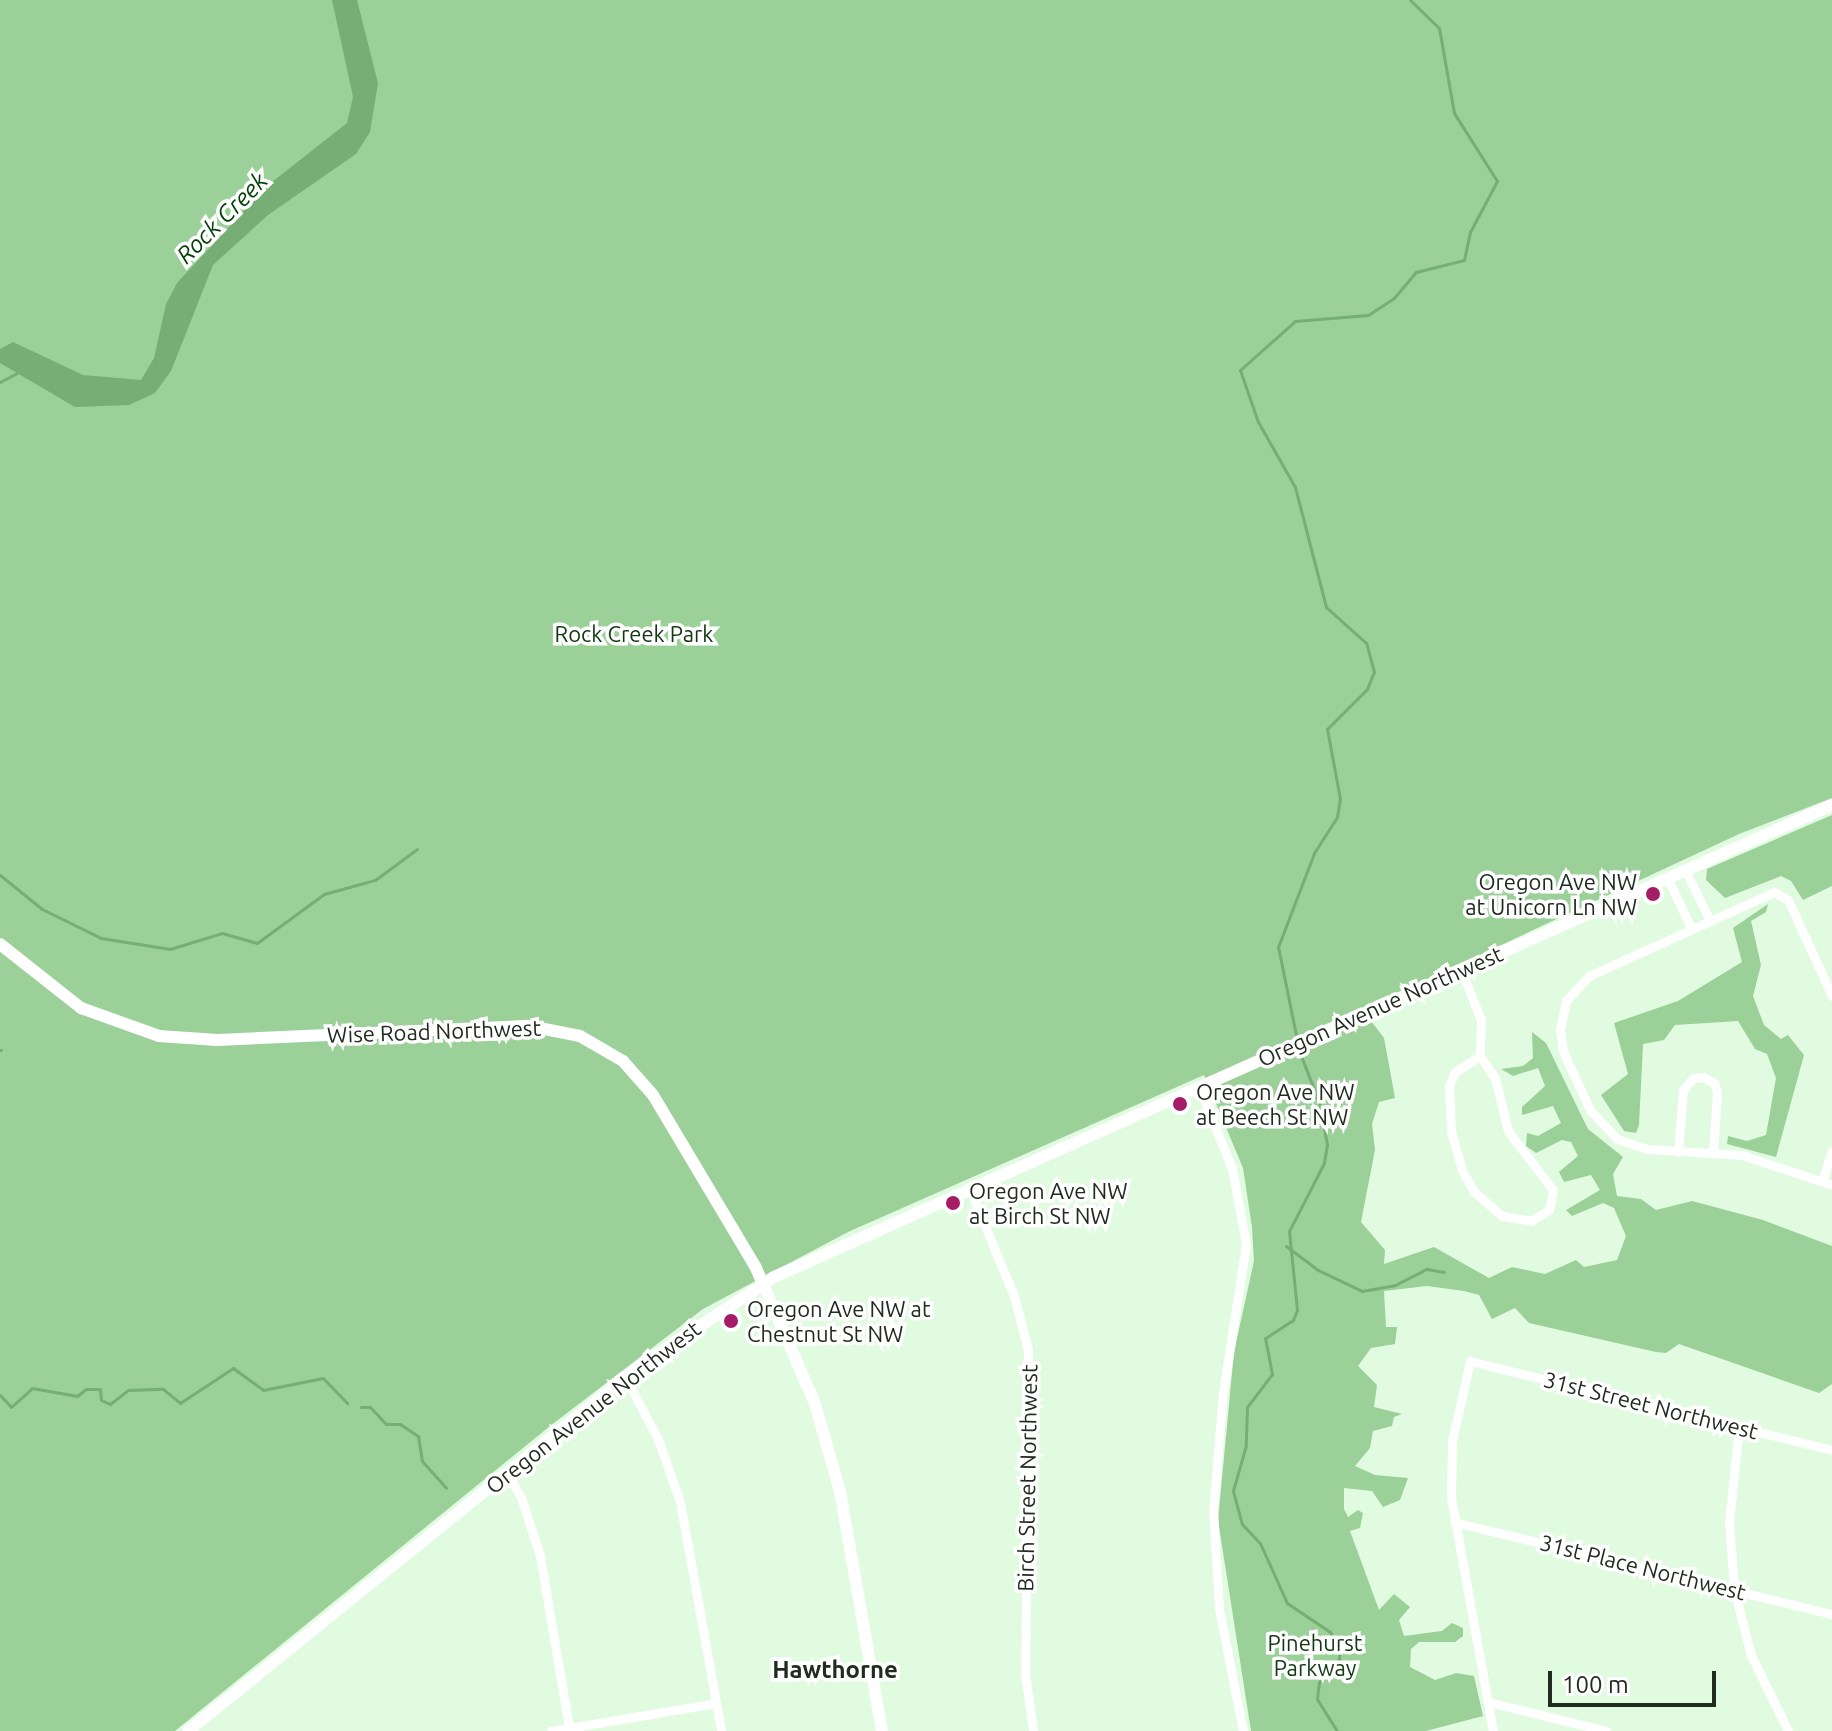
<!DOCTYPE html>
<style>
body{margin:0}
#map{position:relative;width:1832px;height:1731px;overflow:hidden;background:#e0fbdf;font-family:Ubuntu,sans-serif}
div>[style]{position:absolute}
.green>*{inset:0;background:#9bd099}
.water>*{inset:0;background:#76ae75}
.stream>*{height:3px;margin:-1.5px;padding:0 1.5px;transform-origin:1.5px;border-radius:1.5px;background:#76ae75}
.street>*{height:9px;margin:-4.5px;padding:0 4.5px;transform-origin:4.5px;border-radius:4.5px;background:#fff}
.secondary>*{height:12px;margin:-6px;padding:0 6px;transform-origin:6px;border-radius:6px;background:#fff}
.dots>*{width:22px;height:22px;translate:-50% -50%;box-sizing:border-box;border:4px solid #fff;border-radius:50%}
span{translate:-50% -50%;white-space:nowrap;text-align:center;line-height:1.15;-webkit-text-stroke:7px #fff;paint-order:stroke}
.park-label{font-size:22px;color:#103811}
.poi-label{font-size:22px;color:#212b20}
.right{translate:-100% -50%;text-align:right}
.left{translate:0 -50%;text-align:left}
.street-label{font-size:22px;color:#212b20}
.water-label{font-size:24px;color:#003f05;font-style:italic}
.neighbourhood-label{font-size:24px;color:#212b20;font-weight:700}
.scale{position:absolute;left:1548px;top:1671px;width:168px;height:36px;box-sizing:border-box;border:4px solid #212b20;border-top:0;padding-left:10px;font-size:24px;line-height:28px;white-space:nowrap;color:#212b20;-webkit-text-stroke:6px #fff;paint-order:stroke}
</style>
<div id="map">
<div class="green">
<div style="clip-path:polygon(0 0,1832px 0,1832px 798px,1739px 834px,1439px 974px,1371px 1021px,1384px 1038px,1395px 1098px,1379px 1102px,1372px 1124px,1375px 1150px,1361px 1222px,1385px 1250px,1384px 1264px,1434px 1247px,1489px 1278px,1512px 1267px,1545px 1274px,1576px 1260px,1584px 1267px,1617px 1260px,1626px 1236px,1614px 1208px,1603px 1203px,1572px 1216px,1566px 1210px,1600px 1190px,1591px 1175px,1564px 1182px,1559px 1172px,1578px 1156px,1571px 1142px,1562px 1140px,1536px 1153px,1526px 1146px,1527px 1133px,1538px 1136px,1561px 1123px,1553px 1106px,1522px 1115px,1522px 1107px,1545px 1086px,1538px 1068px,1513px 1076px,1501px 1069px,1523px 1066px,1533px 1058px,1532px 1032px,1546px 1043px,1588px 1129px,1623px 1157px,1613px 1174px,1617px 1196px,1641px 1199px,1656px 1210px,1692px 1201px,1763px 1220px,1832px 1246px,1832px 1384px,1819px 1393px,1679px 1344px,1666px 1353px,1656px 1352px,1529px 1323px,1515px 1308px,1492px 1319px,1479px 1295px,1464px 1291px,1427px 1286px,1384px 1291px,1386px 1327px,1397px 1327px,1395px 1344px,1371px 1348px,1358px 1366px,1377px 1385px,1374px 1407px,1402px 1414px,1394px 1417px,1392px 1426px,1373px 1431px,1370px 1448px,1355px 1466px,1375px 1475px,1408px 1478px,1400px 1500px,1383px 1507px,1372px 1491px,1344px 1488px,1344px 1509px,1348px 1517px,1358px 1510px,1363px 1513px,1360px 1528px,1350px 1531px,1379px 1610px,1394px 1594px,1410px 1607px,1399px 1620px,1404px 1636px,1442px 1631px,1452px 1623px,1463px 1628px,1463px 1636px,1455px 1642px,1419px 1642px,1411px 1649px,1410px 1667px,1435px 1680px,1456px 1673px,1474px 1676px,1483px 1716px,1426px 1731px,1251px 1731px,1218px 1520px,1234px 1352px,1254px 1261px,1252px 1227px,1243px 1168px,1204px 1075px,848px 1232px,703px 1309px,550px 1426px,175px 1731px,0 1731px)"></div>
<div style="clip-path:polygon(1832px 815px,1832px 886px,1803px 900px,1791px 881px,1781px 876px,1725px 898px,1706px 880px,1707px 869px)"></div>
<div style="clip-path:polygon(1768px 904px,1766px 912px,1751px 921px,1761px 965px,1753px 996px,1764px 1025px,1781px 1039px,1788px 1035px,1804px 1055px,1776px 1157px,1727px 1144px,1728px 1136px,1747px 1141px,1766px 1135px,1776px 1078px,1767px 1054px,1755px 1049px,1738px 1021px,1675px 1025px,1664px 1040px,1643px 1044px,1639px 1125px,1636px 1133px,1624px 1131px,1601px 1095px,1628px 1074px,1614px 1023px,1678px 1001px,1742px 962px,1733px 928px)"></div>
</div>
<div class="water">
<div style="clip-path:polygon(332px 0,357px 0,378px 83px,370px 132px,356px 154px,268px 215px,213px 265px,171px 371px,155px 393px,129px 405px,75px 407px,0 363px,0 349px,13px 342px,83px 375px,141px 380px,154px 358px,166px 304px,177px 283px,267px 186px,347px 123px,353px 97px)"></div>
</div>
<div class="stream">
<div style="left:0;top:382px;width:24px;rotate:-28deg"></div>
<div style="left:0;top:875px;width:54px;rotate:39deg"></div>
<div style="left:42px;top:909px;width:66px;rotate:26.2deg"></div>
<div style="left:101px;top:938px;width:70px;rotate:9.1deg"></div>
<div style="left:170px;top:949px;width:54px;rotate:-17.1deg"></div>
<div style="left:222px;top:933px;width:36px;rotate:16deg"></div>
<div style="left:257px;top:943px;width:83px;rotate:-36.2deg"></div>
<div style="left:324px;top:894px;width:53px;rotate:-15.4deg"></div>
<div style="left:375px;top:880px;width:52px;rotate:-36.4deg"></div>
<div style="left:1297px;top:1040px;width:95px;rotate:-101.5deg"></div>
<div style="left:1278px;top:947px;width:101px;rotate:-69deg"></div>
<div style="left:1314px;top:853px;width:43px;rotate:-57.4deg"></div>
<div style="left:1337px;top:817px;width:18px;rotate:-81deg"></div>
<div style="left:1340px;top:799px;width:71px;rotate:-100.5deg"></div>
<div style="left:1327px;top:729px;width:57px;rotate:-45deg"></div>
<div style="left:1367px;top:689px;width:18px;rotate:-68deg"></div>
<div style="left:1374px;top:672px;width:30px;rotate:-105deg"></div>
<div style="left:1366px;top:643px;width:54px;rotate:-138deg"></div>
<div style="left:1326px;top:607px;width:124px;rotate:-104.5deg"></div>
<div style="left:1295px;top:487px;width:75px;rotate:-119.6deg"></div>
<div style="left:1258px;top:422px;width:55px;rotate:-109.1deg"></div>
<div style="left:1240px;top:370px;width:74px;rotate:-41.7deg"></div>
<div style="left:1295px;top:321px;width:73px;rotate:-4.7deg"></div>
<div style="left:1368px;top:315px;width:31px;rotate:-33deg"></div>
<div style="left:1394px;top:298px;width:34px;rotate:-50deg"></div>
<div style="left:1416px;top:272px;width:49px;rotate:-14deg"></div>
<div style="left:1464px;top:260px;width:29px;rotate:-78deg"></div>
<div style="left:1470px;top:232px;width:58px;rotate:-62.1deg"></div>
<div style="left:1497px;top:181px;width:80px;rotate:-122.3deg"></div>
<div style="left:1454px;top:113px;width:86px;rotate:-100deg"></div>
<div style="left:1439px;top:28px;width:40px;rotate:-136deg"></div>
<div style="left:1298px;top:1048px;width:61px;rotate:68.9deg"></div>
<div style="left:1320px;top:1105px;width:40px;rotate:80deg"></div>
<div style="left:1327px;top:1144px;width:19px;rotate:99deg"></div>
<div style="left:1324px;top:1163px;width:76px;rotate:117.2deg"></div>
<div style="left:1289px;top:1231px;width:79px;rotate:84.2deg"></div>
<div style="left:1297px;top:1310px;width:11px;rotate:112deg"></div>
<div style="left:1293px;top:1320px;width:33px;rotate:147deg"></div>
<div style="left:1265px;top:1338px;width:37px;rotate:79deg"></div>
<div style="left:1272px;top:1374px;width:41px;rotate:127.1deg"></div>
<div style="left:1247px;top:1407px;width:38px;rotate:92deg"></div>
<div style="left:1246px;top:1445px;width:48px;rotate:105.8deg"></div>
<div style="left:1233px;top:1491px;width:34px;rotate:75deg"></div>
<div style="left:1242px;top:1524px;width:26px;rotate:47deg"></div>
<div style="left:1260px;top:1543px;width:66px;rotate:65.8deg"></div>
<div style="left:1287px;top:1603px;width:52px;rotate:34deg"></div>
<div style="left:1330px;top:1632px;width:20px;rotate:60deg"></div>
<div style="left:1340px;top:1649px;width:10px;rotate:96deg"></div>
<div style="left:1339px;top:1659px;width:30px;rotate:131deg"></div>
<div style="left:1319px;top:1682px;width:17px;rotate:97deg"></div>
<div style="left:1317px;top:1699px;width:38px;rotate:58deg"></div>
<div style="left:0;top:1050px;width:1px"></div>
<div style="left:1286px;top:1246px;width:40px;rotate:37deg"></div>
<div style="left:1318px;top:1270px;width:49px;rotate:25.5deg"></div>
<div style="left:1362px;top:1291px;width:34px;rotate:-10deg"></div>
<div style="left:1395px;top:1285px;width:36px;rotate:-27deg"></div>
<div style="left:1427px;top:1269px;width:17px;rotate:10deg"></div>
<div style="left:0;top:1395px;width:16px;rotate:47deg"></div>
<div style="left:11px;top:1407px;width:28px;rotate:-42deg"></div>
<div style="left:32px;top:1388px;width:46px;rotate:10.1deg"></div>
<div style="left:77px;top:1396px;width:11px;rotate:-38deg"></div>
<div style="left:86px;top:1389px;width:14px"></div>
<div style="left:100px;top:1389px;width:11px;rotate:85deg"></div>
<div style="left:101px;top:1400px;width:10px;rotate:24deg"></div>
<div style="left:110px;top:1404px;width:23px;rotate:-38deg"></div>
<div style="left:128px;top:1390px;width:35px;rotate:-2deg"></div>
<div style="left:163px;top:1389px;width:22px;rotate:39deg"></div>
<div style="left:180px;top:1403px;width:64px;rotate:-33.4deg"></div>
<div style="left:233px;top:1368px;width:37px;rotate:36deg"></div>
<div style="left:263px;top:1390px;width:61px;rotate:-11.3deg"></div>
<div style="left:323px;top:1378px;width:35px;rotate:46deg"></div>
<div style="left:361px;top:1407px;width:9px"></div>
<div style="left:370px;top:1407px;width:23px;rotate:47deg"></div>
<div style="left:386px;top:1424px;width:14px"></div>
<div style="left:400px;top:1424px;width:22px;rotate:34deg"></div>
<div style="left:418px;top:1436px;width:25px;rotate:81deg"></div>
<div style="left:422px;top:1461px;width:36px;rotate:48deg"></div>
</div>
<div class="street">
<div style="left:1685px;top:869px;width:55px;rotate:64.4deg"></div>
<div style="left:1667px;top:877px;width:56px;rotate:64.8deg"></div>
<div style="left:1461px;top:970px;width:54px;rotate:68.2deg"></div>
<div style="left:1481px;top:1020px;width:36px;rotate:92deg"></div>
<div style="left:1480px;top:1056px;width:27px;rotate:56deg"></div>
<div style="left:1495px;top:1078px;width:55px;rotate:76.2deg"></div>
<div style="left:1508px;top:1131px;width:74px;rotate:52.7deg"></div>
<div style="left:1553px;top:1190px;width:20px;rotate:101deg"></div>
<div style="left:1549px;top:1210px;width:21px;rotate:149deg"></div>
<div style="left:1531px;top:1221px;width:29px;rotate:-170deg"></div>
<div style="left:1502px;top:1216px;width:37px;rotate:-139deg"></div>
<div style="left:1474px;top:1192px;width:25px;rotate:-119deg"></div>
<div style="left:1462px;top:1170px;width:41px;rotate:-105.8deg"></div>
<div style="left:1451px;top:1131px;width:45px;rotate:-92.5deg"></div>
<div style="left:1449px;top:1086px;width:15px;rotate:-67deg"></div>
<div style="left:1455px;top:1072px;width:30px;rotate:-33deg"></div>
<div style="left:1832px;top:996px;width:106px;rotate:-114.6deg"></div>
<div style="left:1788px;top:900px;width:16px;rotate:-150deg"></div>
<div style="left:1774px;top:892px;width:203px;rotate:155.6deg"></div>
<div style="left:1589px;top:976px;width:34px;rotate:133deg"></div>
<div style="left:1566px;top:1001px;width:30px;rotate:102deg"></div>
<div style="left:1560px;top:1030px;width:21px;rotate:82deg"></div>
<div style="left:1563px;top:1051px;width:65px;rotate:65.4deg"></div>
<div style="left:1590px;top:1110px;width:40px;rotate:47deg"></div>
<div style="left:1617px;top:1139px;width:33px;rotate:18deg"></div>
<div style="left:1648px;top:1149px;width:94px;rotate:3.7deg"></div>
<div style="left:1742px;top:1155px;width:95px;rotate:18.4deg"></div>
<div style="left:1199px;top:1088px;width:87px;rotate:67.6deg"></div>
<div style="left:1232px;top:1168px;width:77px;rotate:79.6deg"></div>
<div style="left:1246px;top:1244px;width:150px;rotate:98.8deg"></div>
<div style="left:1223px;top:1392px;width:118px;rotate:94.8deg"></div>
<div style="left:1213px;top:1510px;width:99px;rotate:86.5deg"></div>
<div style="left:1219px;top:1609px;width:124px;rotate:78.9deg"></div>
<div style="left:1678px;top:1152px;width:62px;rotate:-85.4deg"></div>
<div style="left:1683px;top:1090px;width:16px;rotate:-50deg"></div>
<div style="left:1693px;top:1078px;width:10px;rotate:-6deg"></div>
<div style="left:1703px;top:1077px;width:13px;rotate:29deg"></div>
<div style="left:1714px;top:1083px;width:9px;rotate:72deg"></div>
<div style="left:1717px;top:1092px;width:61px;rotate:93.8deg"></div>
<div style="left:1822px;top:1181px;width:32px;rotate:-72deg"></div>
<div style="left:969px;top:1187px;width:118px;rotate:67.6deg"></div>
<div style="left:1014px;top:1296px;width:56px;rotate:75.5deg"></div>
<div style="left:1028px;top:1350px;width:323px;rotate:90.5deg"></div>
<div style="left:1025px;top:1673px;width:59px;rotate:82.1deg"></div>
<div style="left:625px;top:1377px;width:70px;rotate:62deg"></div>
<div style="left:658px;top:1439px;width:67px;rotate:70.8deg"></div>
<div style="left:680px;top:1502px;width:233px;rotate:79.8deg"></div>
<div style="left:1739px;top:1427px;width:96px;rotate:96deg"></div>
<div style="left:1729px;top:1522px;width:67px;rotate:85.7deg"></div>
<div style="left:1734px;top:1589px;width:68px;rotate:75.6deg"></div>
<div style="left:1751px;top:1655px;width:85px;rotate:64deg"></div>
<div style="left:507px;top:1473px;width:28px;rotate:60deg"></div>
<div style="left:521px;top:1497px;width:62px;rotate:72.1deg"></div>
<div style="left:540px;top:1556px;width:174px;rotate:80.4deg"></div>
<div style="left:1454px;top:1522px;width:389px;rotate:13.7deg"></div>
<div style="left:1488px;top:1702px;width:122px;rotate:13.7deg"></div>
<div style="left:551px;top:1731px;width:167px;rotate:-9.6deg"></div>
<div style="left:1493px;top:1731px;width:237px;rotate:-100.2deg"></div>
<div style="left:1451px;top:1498px;width:57px;rotate:-89deg"></div>
<div style="left:1452px;top:1441px;width:82px;rotate:-77.3deg"></div>
<div style="left:1470px;top:1361px;width:373px;rotate:13.8deg"></div>
</div>
<div class="secondary">
<div style="left:0;top:944px;width:103px;rotate:38.3deg"></div>
<div style="left:81px;top:1008px;width:83px;rotate:19.7deg"></div>
<div style="left:159px;top:1036px;width:58px;rotate:3.9deg"></div>
<div style="left:217px;top:1040px;width:312px;rotate:-2.6deg"></div>
<div style="left:529px;top:1026px;width:52px;rotate:11.1deg"></div>
<div style="left:580px;top:1036px;width:50px;rotate:30.2deg"></div>
<div style="left:623px;top:1061px;width:45px;rotate:48.6deg"></div>
<div style="left:653px;top:1095px;width:201px;rotate:59.2deg"></div>
<div style="left:756px;top:1268px;width:148px;rotate:66.5deg"></div>
<div style="left:815px;top:1404px;width:91px;rotate:74deg"></div>
<div style="left:840px;top:1491px;width:244px;rotate:80.1deg"></div>
<div style="left:188px;top:1731px;width:579px;rotate:-38.97deg"></div>
<div style="left:638px;top:1367px;width:163px;rotate:-33.5deg"></div>
<div style="left:774px;top:1277px;width:1159px;rotate:-24.04deg"></div>
</div>
<div class="dots">
<div style="left:1653px;top:894px;background:#a51d66"></div>
<div style="left:1180px;top:1104px;background:#a51d66"></div>
<div style="left:953px;top:1203px;background:#a51d66"></div>
<div style="left:731px;top:1321px;background:#a51d66"></div>
</div>
<div class="park-label">
<span style="left:634px;top:634px">Rock Creek Park</span>
<span style="left:1315px;top:1655px">Pinehurst<br>Parkway</span>
</div>
<div class="poi-label">
<span class="right" style="left:1637px;top:894px">Oregon Ave NW<br>at Unicorn Ln NW</span>
<span class="left" style="left:1196px;top:1104px">Oregon Ave NW<br>at Beech St NW</span>
<span class="left" style="left:969px;top:1203px">Oregon Ave NW<br>at Birch St NW</span>
<span class="left" style="left:747px;top:1321px">Oregon Ave NW at<br>Chestnut St NW</span>
</div>
<div class="street-label">
<span style="left:1380px;top:1006px;rotate:-24deg">Oregon Avenue Northwest</span>
<span style="left:434px;top:1031px;rotate:-2deg">Wise Road Northwest</span>
<span style="left:1651px;top:1405px;rotate:14deg">31st Street Northwest</span>
<span style="left:593px;top:1407px;rotate:-38deg">Oregon Avenue Northwest</span>
<span style="left:1027px;top:1478px;rotate:-89deg">Birch Street Northwest</span>
<span style="left:1643px;top:1567px;rotate:14deg">31st Place Northwest</span>
</div>
<div class="water-label">
<span style="left:222px;top:218px;rotate:-45deg">Rock Creek</span>
</div>
<div class="neighbourhood-label">
<span style="left:835px;top:1670px">Hawthorne</span>
</div>
<div class="scale">100 m</div>
</div>
